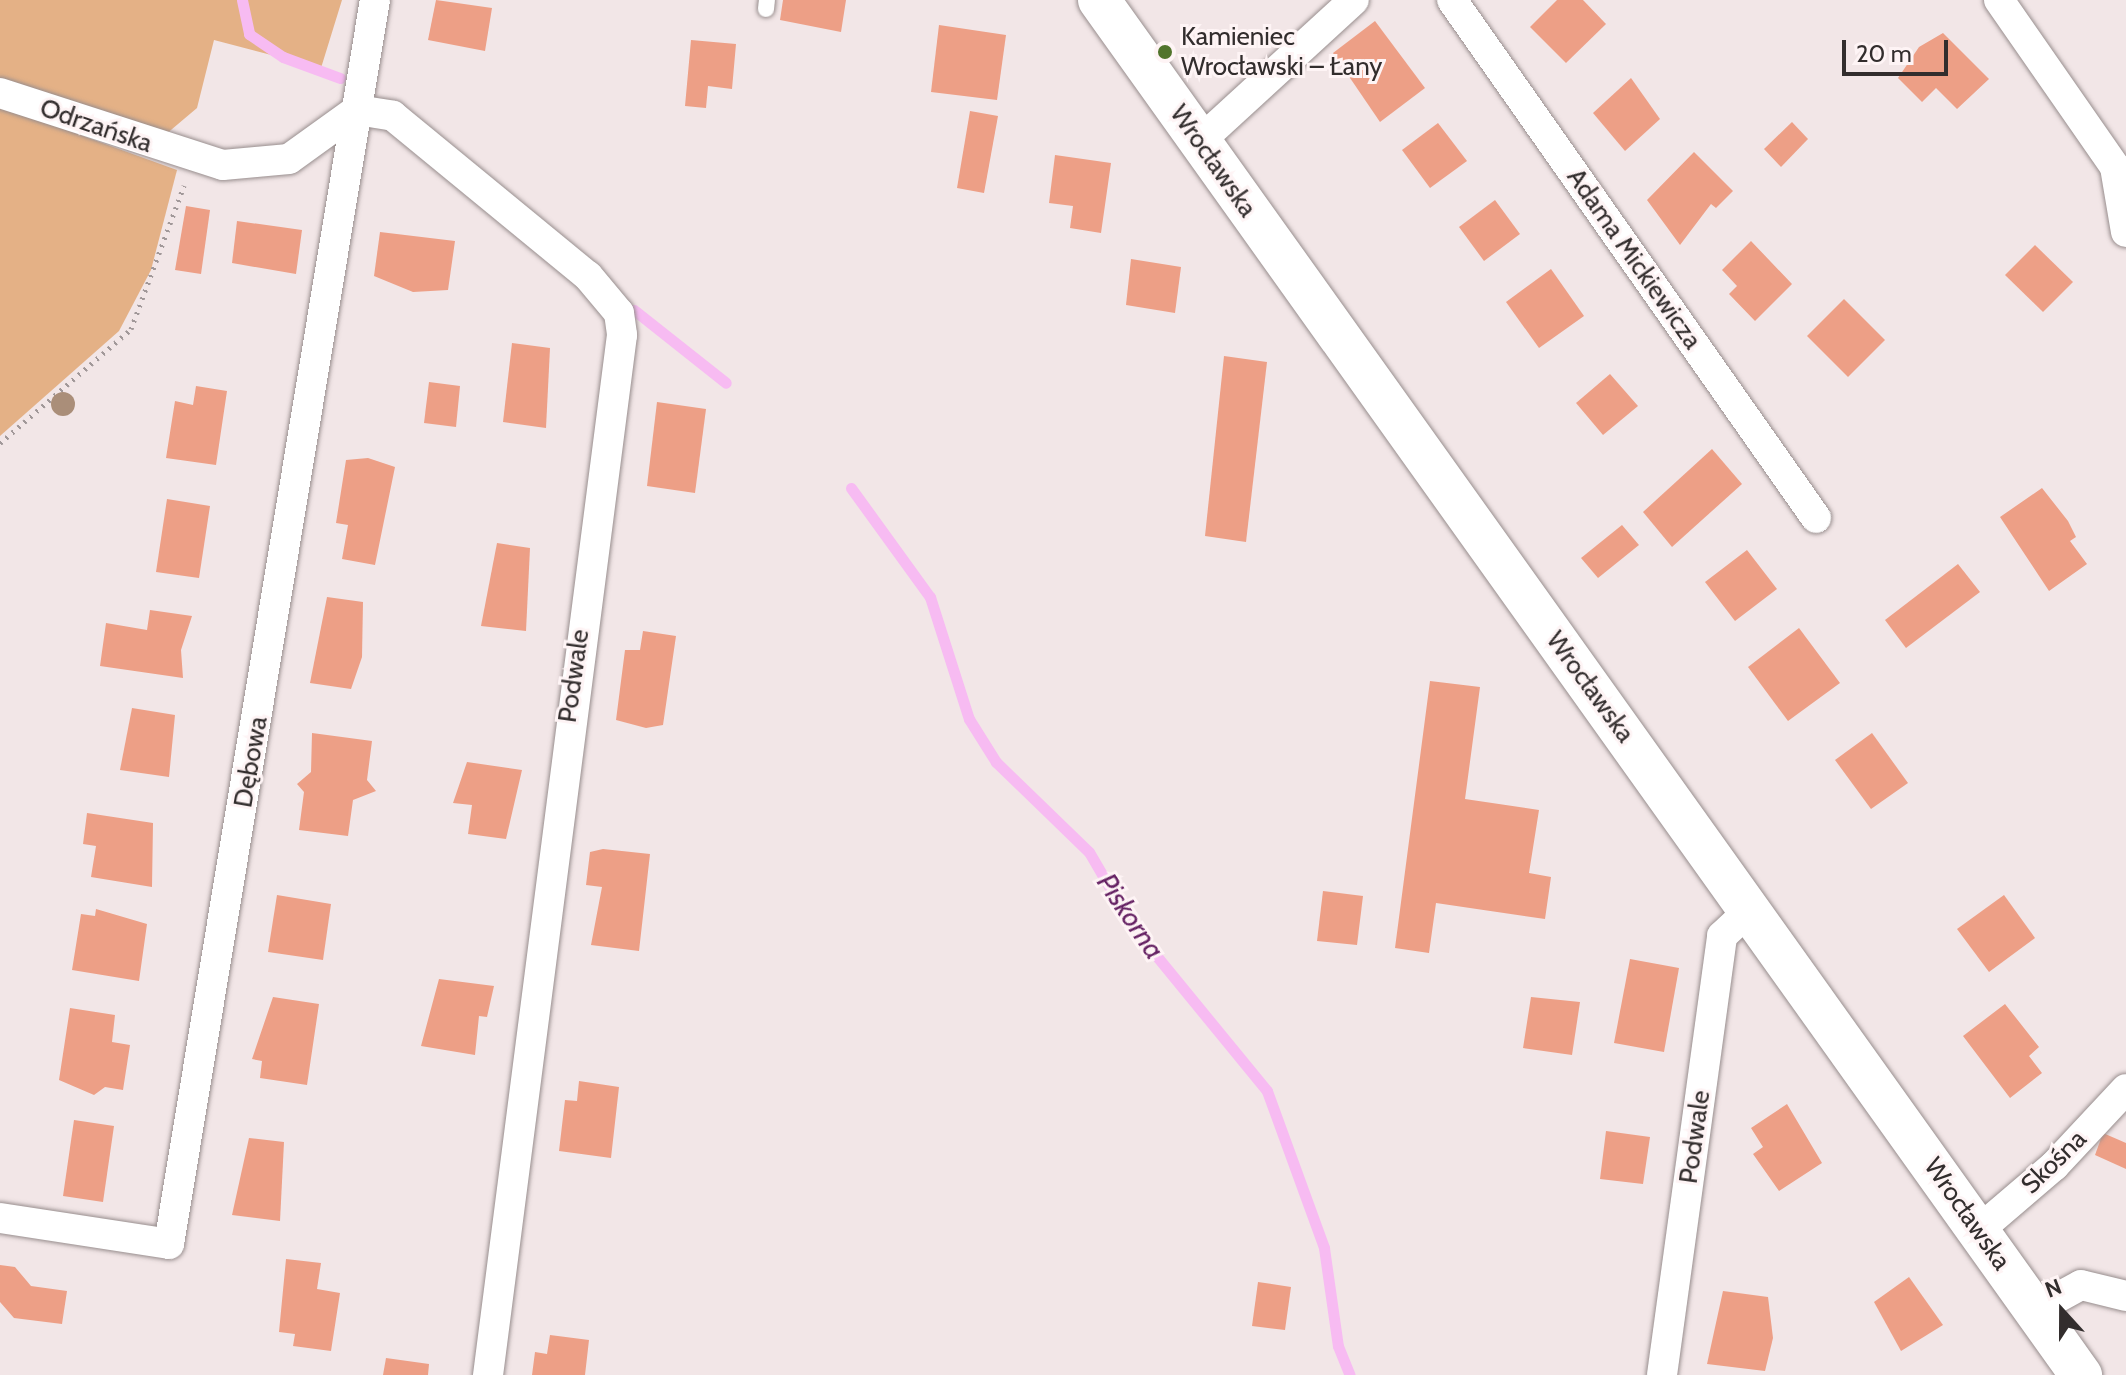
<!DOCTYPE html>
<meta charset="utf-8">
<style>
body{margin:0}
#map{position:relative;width:2126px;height:1375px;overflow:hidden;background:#f2e6e7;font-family:Cabin,sans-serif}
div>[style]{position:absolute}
.green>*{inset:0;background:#e4b186}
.stream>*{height:11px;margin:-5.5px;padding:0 5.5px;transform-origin:5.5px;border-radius:5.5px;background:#f7bbf2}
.building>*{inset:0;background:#ed9f86}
.path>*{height:5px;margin-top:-2.5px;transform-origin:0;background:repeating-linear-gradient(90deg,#a19899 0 2px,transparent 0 8px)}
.roads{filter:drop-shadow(0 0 2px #988e8e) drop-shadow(0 0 2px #988e8e)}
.service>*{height:16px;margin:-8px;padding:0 8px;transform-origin:8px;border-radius:8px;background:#fff}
.minor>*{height:30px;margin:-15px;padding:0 15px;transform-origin:15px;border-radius:15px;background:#fff}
.secondary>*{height:42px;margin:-21px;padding:0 21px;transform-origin:21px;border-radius:21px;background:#fff}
.trees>*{width:24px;height:24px;margin:-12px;border-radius:50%;background:#aa8e79}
.dots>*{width:22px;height:22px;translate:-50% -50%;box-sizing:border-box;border:4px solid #fef4f5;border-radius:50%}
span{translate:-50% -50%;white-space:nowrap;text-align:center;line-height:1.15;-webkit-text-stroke:6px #fef4f5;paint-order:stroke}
.poi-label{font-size:26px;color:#322d2d}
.left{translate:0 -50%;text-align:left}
.street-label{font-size:26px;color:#322d2d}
.water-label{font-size:28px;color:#652163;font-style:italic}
.north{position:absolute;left:2022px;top:1271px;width:80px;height:80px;-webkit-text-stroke:6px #fef4f5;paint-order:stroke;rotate:339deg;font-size:22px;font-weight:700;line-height:32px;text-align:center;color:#322d2d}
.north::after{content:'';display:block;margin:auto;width:28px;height:36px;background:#322d2d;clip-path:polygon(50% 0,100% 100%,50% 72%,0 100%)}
.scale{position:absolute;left:1842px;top:40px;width:106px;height:36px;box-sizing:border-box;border:4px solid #322d2d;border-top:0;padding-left:10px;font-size:24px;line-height:28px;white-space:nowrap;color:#322d2d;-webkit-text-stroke:6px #fef4f5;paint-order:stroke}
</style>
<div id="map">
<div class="green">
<div style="clip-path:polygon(0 0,342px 0,321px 68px,214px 40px,197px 108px,165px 135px,0 79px)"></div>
<div style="clip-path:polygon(0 106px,177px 170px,151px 270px,119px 331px,0 436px)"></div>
</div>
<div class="stream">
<div style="left:242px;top:0;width:35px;rotate:78deg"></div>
<div style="left:249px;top:34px;width:41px;rotate:34.1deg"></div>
<div style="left:283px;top:57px;width:61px;rotate:20.2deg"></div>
<div style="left:634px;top:310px;width:117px;rotate:38.4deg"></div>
<div style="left:851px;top:488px;width:135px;rotate:54.1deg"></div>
<div style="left:930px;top:597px;width:128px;rotate:72.3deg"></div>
<div style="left:969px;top:719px;width:51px;rotate:57.9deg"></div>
<div style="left:996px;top:762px;width:129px;rotate:44.1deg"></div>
<div style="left:1089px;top:852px;width:86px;rotate:59.8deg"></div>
<div style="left:1132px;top:926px;width:213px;rotate:50.7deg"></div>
<div style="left:1267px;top:1091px;width:167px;rotate:70deg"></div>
<div style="left:1324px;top:1248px;width:99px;rotate:81.9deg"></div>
<div style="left:1338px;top:1346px;width:31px;rotate:68deg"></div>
</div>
<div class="building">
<div style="clip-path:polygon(436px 0,492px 8px,485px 51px,428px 40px)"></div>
<div style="clip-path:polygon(783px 0,846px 0,841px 32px,780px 20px)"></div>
<div style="clip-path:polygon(1557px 0,1583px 0,1606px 24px,1566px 63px,1530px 27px)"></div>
<div style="clip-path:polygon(1375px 21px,1425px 88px,1380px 122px,1333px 53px)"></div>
<div style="clip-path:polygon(939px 25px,1006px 35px,997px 100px,931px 92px)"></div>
<div style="clip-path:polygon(1943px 33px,1989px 79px,1957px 109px,1936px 88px,1922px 102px,1898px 78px,1919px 47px)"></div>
<div style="clip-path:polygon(691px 40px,736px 44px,732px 89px,708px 86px,706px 108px,685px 106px)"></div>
<div style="clip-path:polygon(1631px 78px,1660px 119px,1625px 151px,1593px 113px)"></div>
<div style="clip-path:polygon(970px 111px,998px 116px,984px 193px,957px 188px)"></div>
<div style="clip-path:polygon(1792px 122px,1808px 139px,1781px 167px,1764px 149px)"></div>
<div style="clip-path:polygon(1438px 123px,1467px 161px,1430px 188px,1402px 150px)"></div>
<div style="clip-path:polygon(1694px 152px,1733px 191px,1716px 208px,1711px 204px,1680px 245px,1647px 200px)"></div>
<div style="clip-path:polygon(1055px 155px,1111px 163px,1101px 233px,1070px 228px,1073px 206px,1049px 203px)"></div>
<div style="clip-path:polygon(1495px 200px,1520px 234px,1484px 261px,1459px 227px)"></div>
<div style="clip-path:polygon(186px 206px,210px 210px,201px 274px,175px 270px)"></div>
<div style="clip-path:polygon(237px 221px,302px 230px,296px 274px,232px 263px)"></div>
<div style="clip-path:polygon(380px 232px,455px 241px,448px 290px,413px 292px,374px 276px)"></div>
<div style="clip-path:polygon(1751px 241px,1792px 284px,1755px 321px,1729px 294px,1737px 286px,1722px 270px)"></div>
<div style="clip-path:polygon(2035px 245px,2073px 282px,2043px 312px,2005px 275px)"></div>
<div style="clip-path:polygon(1131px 259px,1181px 267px,1175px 313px,1126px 305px)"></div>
<div style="clip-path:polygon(1551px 269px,1584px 316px,1539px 348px,1506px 302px)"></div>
<div style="clip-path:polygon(1844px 299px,1885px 340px,1848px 377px,1807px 336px)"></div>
<div style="clip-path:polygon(512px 343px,550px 348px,546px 428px,503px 422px)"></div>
<div style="clip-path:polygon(1224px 356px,1267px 362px,1246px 542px,1205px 536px)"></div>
<div style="clip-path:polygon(1610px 374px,1638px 406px,1603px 435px,1576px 403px)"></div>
<div style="clip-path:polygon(429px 382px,460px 386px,456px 427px,424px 423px)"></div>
<div style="clip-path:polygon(196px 386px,227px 391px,216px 465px,166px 458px,175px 401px,193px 405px)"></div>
<div style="clip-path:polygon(657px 402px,706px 409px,695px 493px,647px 486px)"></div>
<div style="clip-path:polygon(1712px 449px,1742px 484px,1672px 547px,1643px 512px)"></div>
<div style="clip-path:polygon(368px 458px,395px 467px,375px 565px,342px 559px,348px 525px,336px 523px,346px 460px)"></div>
<div style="clip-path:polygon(2042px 488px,2068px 521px,2076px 537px,2070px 541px,2087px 564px,2049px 591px,2000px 517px)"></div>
<div style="clip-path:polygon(167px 499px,210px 506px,199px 578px,156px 572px)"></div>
<div style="clip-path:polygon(1622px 525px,1639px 545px,1598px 578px,1581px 558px)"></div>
<div style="clip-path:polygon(497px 543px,530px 548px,526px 631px,481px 626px)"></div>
<div style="clip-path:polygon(1747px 550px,1777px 589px,1735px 621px,1705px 582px)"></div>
<div style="clip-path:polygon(1958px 564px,1980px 592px,1906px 648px,1885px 620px)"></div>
<div style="clip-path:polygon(327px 597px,363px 602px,362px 657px,351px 689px,310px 683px)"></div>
<div style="clip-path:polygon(150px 610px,192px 616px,181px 650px,183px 678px,100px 666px,106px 623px,147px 630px)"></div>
<div style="clip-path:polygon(1799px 628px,1840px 683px,1788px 721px,1748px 667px)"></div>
<div style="clip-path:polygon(643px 631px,676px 636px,663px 725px,646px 728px,616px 720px,625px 650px,640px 650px)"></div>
<div style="clip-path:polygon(1430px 681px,1480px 687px,1465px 799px,1539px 810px,1529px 873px,1551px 877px,1545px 919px,1436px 903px,1429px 953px,1395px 948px)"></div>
<div style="clip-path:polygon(132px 708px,175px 715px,169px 777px,120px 770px)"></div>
<div style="clip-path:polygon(312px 733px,372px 741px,367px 780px,376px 791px,353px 800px,348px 836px,299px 830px,304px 792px,297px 784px,311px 772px)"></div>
<div style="clip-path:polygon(1872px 733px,1908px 783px,1871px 809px,1835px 760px)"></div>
<div style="clip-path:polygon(467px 762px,522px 770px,506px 839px,468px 834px,472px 805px,453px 803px)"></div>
<div style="clip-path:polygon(87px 813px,153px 823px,152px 887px,91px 877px,96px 846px,83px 844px)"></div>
<div style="clip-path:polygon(603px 849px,650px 854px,639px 951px,591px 945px,602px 887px,586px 885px,590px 852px)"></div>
<div style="clip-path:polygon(1323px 891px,1363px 896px,1357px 945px,1317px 941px)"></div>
<div style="clip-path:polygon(277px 895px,331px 904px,323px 960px,268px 952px)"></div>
<div style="clip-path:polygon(2004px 895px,2035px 938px,1989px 972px,1957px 929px)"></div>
<div style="clip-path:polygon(96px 909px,147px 924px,139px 981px,72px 970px,81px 914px,95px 916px)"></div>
<div style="clip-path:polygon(1630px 959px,1679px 968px,1664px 1052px,1614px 1043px)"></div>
<div style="clip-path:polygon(439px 979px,494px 986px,487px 1017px,479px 1016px,475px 1055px,421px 1046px)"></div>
<div style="clip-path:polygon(273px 997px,319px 1004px,307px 1085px,260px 1078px,262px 1061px,252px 1059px)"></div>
<div style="clip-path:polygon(1531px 997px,1580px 1002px,1572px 1055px,1523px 1048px)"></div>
<div style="clip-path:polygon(2005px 1004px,2039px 1047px,2029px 1056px,2042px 1073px,2010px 1098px,1963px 1036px)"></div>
<div style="clip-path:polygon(70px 1008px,115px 1015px,112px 1042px,130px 1045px,123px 1090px,105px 1087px,94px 1095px,59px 1080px)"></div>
<div style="clip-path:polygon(579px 1081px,619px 1087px,611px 1158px,559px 1151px,565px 1100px,577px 1101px)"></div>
<div style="clip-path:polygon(1787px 1104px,1822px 1163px,1779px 1191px,1753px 1154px,1763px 1147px,1751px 1128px)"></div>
<div style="clip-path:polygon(74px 1120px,114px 1126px,103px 1202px,63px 1196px)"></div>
<div style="clip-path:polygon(1606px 1131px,1650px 1137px,1643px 1184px,1600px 1179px)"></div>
<div style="clip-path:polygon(2103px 1133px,2126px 1143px,2126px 1169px,2095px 1155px)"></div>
<div style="clip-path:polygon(249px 1138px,284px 1142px,280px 1221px,232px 1215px)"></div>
<div style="clip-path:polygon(286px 1259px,321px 1263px,317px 1289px,340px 1293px,331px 1351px,293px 1346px,295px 1334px,279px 1332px)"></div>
<div style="clip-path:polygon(0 1265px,15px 1267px,31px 1286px,67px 1291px,62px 1324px,14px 1318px,0 1302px)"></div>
<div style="clip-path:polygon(1909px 1277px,1943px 1325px,1901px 1351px,1874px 1302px)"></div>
<div style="clip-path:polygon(1258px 1282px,1291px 1287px,1285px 1330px,1252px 1326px)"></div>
<div style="clip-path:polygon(1723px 1291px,1768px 1297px,1773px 1338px,1765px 1371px,1707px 1364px)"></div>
<div style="clip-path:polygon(550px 1335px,589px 1340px,585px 1375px,532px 1375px,535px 1352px,547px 1354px)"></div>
<div style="clip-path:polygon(386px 1358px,429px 1364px,428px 1375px,383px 1375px)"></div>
</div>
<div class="path">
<div style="left:0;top:443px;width:174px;rotate:-41deg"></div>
<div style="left:131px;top:329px;width:153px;rotate:-69.7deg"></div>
</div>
<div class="roads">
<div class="service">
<div style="left:766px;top:9px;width:9px;rotate:-84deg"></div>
</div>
<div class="minor">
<div style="left:1452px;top:0;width:633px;rotate:54.9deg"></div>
<div style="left:1999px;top:0;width:203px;rotate:55.2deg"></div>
<div style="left:2115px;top:167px;width:66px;rotate:80.4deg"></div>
<div style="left:0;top:93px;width:234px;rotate:17.9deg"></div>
<div style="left:223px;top:165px;width:66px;rotate:-5.2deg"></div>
<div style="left:289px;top:159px;width:84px;rotate:-35.8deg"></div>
<div style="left:357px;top:110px;width:36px;rotate:9deg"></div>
<div style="left:393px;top:116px;width:252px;rotate:39.4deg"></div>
<div style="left:588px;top:276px;width:48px;rotate:50deg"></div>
<div style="left:619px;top:313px;width:22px;rotate:82deg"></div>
<div style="left:622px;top:335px;width:1049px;rotate:97.34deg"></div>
<div style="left:1199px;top:142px;width:210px;rotate:-42.5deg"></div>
<div style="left:0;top:1218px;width:171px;rotate:8.7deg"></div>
<div style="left:169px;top:1244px;width:1261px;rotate:-80.6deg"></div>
<div style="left:1979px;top:1230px;width:99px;rotate:-40.5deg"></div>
<div style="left:2054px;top:1166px;width:105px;rotate:-46.9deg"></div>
<div style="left:2035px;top:1310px;width:52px;rotate:-28.5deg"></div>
<div style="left:2081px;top:1285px;width:46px;rotate:13.7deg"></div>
<div style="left:1662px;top:1375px;width:443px;rotate:-82.2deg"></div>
<div style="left:1722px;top:936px;width:38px;rotate:-43deg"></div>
</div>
<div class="secondary">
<div style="left:1099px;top:0;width:1690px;rotate:54.47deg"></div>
</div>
</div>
<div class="trees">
<div style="left:63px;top:404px"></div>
</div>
<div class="dots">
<div style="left:1165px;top:52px;background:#51742c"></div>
</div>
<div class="poi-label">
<span class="left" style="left:1181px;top:52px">Kamieniec<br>Wrocławski – Łany</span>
</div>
<div class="street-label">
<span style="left:96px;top:126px;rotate:19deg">Odrzańska</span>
<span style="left:1213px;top:161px;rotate:55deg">Wrocławska</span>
<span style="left:1634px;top:259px;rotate:55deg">Adama Mickiewicza</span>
<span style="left:574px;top:676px;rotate:-82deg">Podwale</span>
<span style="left:1590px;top:687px;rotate:54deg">Wrocławska</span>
<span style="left:251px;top:762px;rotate:-80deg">Dębowa</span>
<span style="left:1695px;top:1137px;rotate:-82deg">Podwale</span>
<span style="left:2054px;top:1162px;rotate:-44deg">Skośna</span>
<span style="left:1967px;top:1214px;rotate:55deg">Wrocławska</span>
</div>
<div class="water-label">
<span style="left:1131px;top:916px;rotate:56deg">Piskorna</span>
</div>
<div class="north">N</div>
<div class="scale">20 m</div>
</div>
